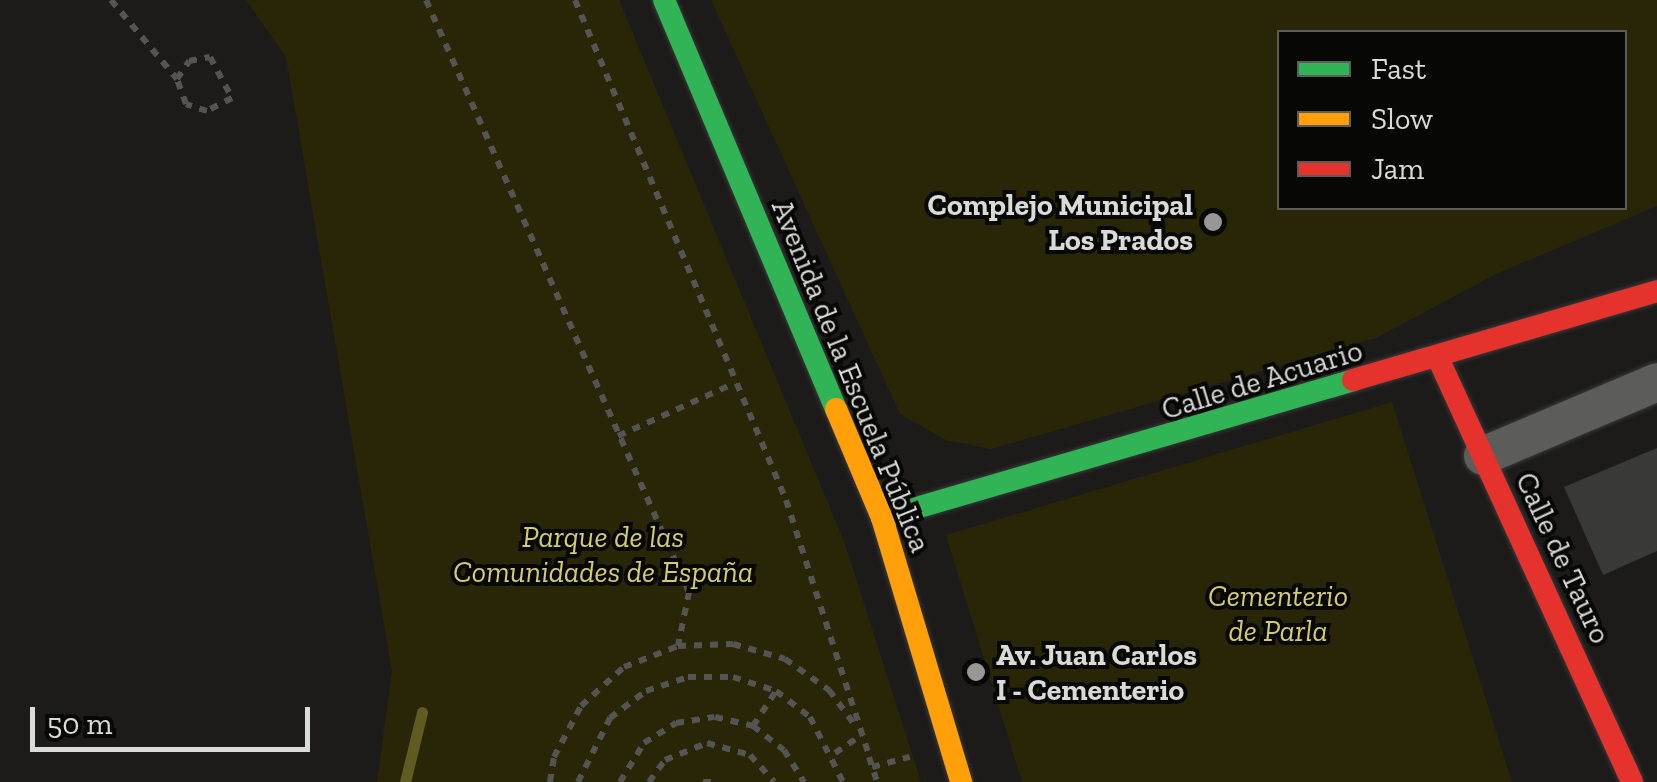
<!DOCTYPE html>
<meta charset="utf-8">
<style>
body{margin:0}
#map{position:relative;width:1657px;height:782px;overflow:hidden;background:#1c1b1a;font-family:"Zilla Slab",serif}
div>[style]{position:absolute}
.green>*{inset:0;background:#292608}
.stream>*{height:11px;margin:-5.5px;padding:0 5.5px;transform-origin:5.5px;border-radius:5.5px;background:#605b20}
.building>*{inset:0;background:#393938}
.path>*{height:6px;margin-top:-3px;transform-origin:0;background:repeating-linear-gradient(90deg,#545453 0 8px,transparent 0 16px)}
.roads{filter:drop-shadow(0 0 2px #383837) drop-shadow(0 0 2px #383837)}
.street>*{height:38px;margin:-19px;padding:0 19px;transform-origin:19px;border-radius:19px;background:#5c5c5a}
.fast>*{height:22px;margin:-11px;padding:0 11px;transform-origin:11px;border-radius:11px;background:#30b455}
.slow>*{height:22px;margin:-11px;padding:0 11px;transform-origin:11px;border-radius:11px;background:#ff9f0a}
.jam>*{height:22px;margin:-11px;padding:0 11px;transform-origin:11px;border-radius:11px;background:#e5322d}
.dots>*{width:28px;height:28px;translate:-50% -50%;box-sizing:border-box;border:5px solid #070706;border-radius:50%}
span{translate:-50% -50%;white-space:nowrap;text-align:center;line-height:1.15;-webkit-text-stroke:8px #070706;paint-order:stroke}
.poi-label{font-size:30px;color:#dadad8;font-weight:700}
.right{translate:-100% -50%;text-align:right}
.left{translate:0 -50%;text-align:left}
.street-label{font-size:30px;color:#dadad8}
.park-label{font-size:30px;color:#d3cb6f;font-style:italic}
.legend{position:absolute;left:1277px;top:30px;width:350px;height:180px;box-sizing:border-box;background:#070706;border:2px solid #5b5b5a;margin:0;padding:12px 18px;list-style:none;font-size:30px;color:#dadad8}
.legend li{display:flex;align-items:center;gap:20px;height:50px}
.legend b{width:50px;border:2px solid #5b5b5a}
.scale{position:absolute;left:30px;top:707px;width:280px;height:45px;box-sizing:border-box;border:5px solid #dadad8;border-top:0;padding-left:12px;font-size:30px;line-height:35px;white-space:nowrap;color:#dadad8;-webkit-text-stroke:8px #070706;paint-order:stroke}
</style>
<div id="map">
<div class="green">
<div style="clip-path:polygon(246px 0,619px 0,845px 544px,921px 782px,377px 782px,392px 671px,286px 57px)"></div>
<div style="clip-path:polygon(evenodd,711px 0,1657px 0,1657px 206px,1496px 274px,1376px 338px,991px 449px,946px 440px,900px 414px,711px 0,1280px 32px,1624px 32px,1624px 208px,1280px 208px,1280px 32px)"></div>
<div style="clip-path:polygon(1392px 402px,1512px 782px,1022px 782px,946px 535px)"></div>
</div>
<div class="stream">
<div style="left:405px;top:782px;width:72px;rotate:-76.3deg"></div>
</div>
<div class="building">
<div style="clip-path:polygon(1657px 448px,1657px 551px,1603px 575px,1564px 487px)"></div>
</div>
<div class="path">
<div style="left:111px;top:0;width:103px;rotate:50.1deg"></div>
<div style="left:426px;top:0;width:648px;rotate:66.05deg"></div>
<div style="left:689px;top:592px;width:55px;rotate:101.5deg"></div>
<div style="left:575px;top:0;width:543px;rotate:67.12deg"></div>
<div style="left:786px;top:500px;width:272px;rotate:72deg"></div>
<div style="left:210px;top:57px;width:47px;rotate:61.8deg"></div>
<div style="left:232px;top:98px;width:28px;rotate:153deg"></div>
<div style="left:207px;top:111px;width:22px;rotate:-162deg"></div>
<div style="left:186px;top:104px;width:27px;rotate:-110deg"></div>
<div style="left:177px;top:79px;width:22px;rotate:-56deg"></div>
<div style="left:189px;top:61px;width:21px;rotate:-11deg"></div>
<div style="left:618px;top:436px;width:128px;rotate:-24.4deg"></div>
<div style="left:753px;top:726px;width:42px;rotate:-56.7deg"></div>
<div style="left:835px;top:753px;width:32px;rotate:-34deg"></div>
<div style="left:869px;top:757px;width:26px;rotate:72deg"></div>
<div style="left:872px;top:767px;width:39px;rotate:-15deg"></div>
<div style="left:550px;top:782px;width:25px;rotate:-81deg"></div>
<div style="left:554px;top:757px;width:58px;rotate:-62.1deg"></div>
<div style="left:581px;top:706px;width:58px;rotate:-42.2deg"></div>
<div style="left:624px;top:667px;width:58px;rotate:-21.3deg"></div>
<div style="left:678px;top:646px;width:55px;rotate:-2.1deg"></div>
<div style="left:733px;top:644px;width:54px;rotate:16.1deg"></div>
<div style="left:785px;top:659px;width:54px;rotate:35.2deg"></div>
<div style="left:829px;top:690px;width:47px;rotate:53.6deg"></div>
<div style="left:578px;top:782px;width:72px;rotate:-63.4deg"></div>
<div style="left:610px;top:718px;width:45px;rotate:-36.9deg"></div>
<div style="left:646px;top:691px;width:44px;rotate:-18.4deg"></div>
<div style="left:688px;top:677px;width:45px"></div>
<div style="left:733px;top:677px;width:45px;rotate:18deg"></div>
<div style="left:776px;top:691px;width:43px;rotate:37.4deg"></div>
<div style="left:810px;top:717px;width:73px;rotate:63.1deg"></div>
<div style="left:620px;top:782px;width:46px;rotate:-58.4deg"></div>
<div style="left:644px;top:743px;width:38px;rotate:-32deg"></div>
<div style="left:676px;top:723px;width:39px;rotate:-9deg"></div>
<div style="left:715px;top:717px;width:39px;rotate:13deg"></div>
<div style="left:753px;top:726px;width:39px;rotate:38deg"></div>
<div style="left:784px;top:750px;width:38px;rotate:58deg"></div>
<div style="left:649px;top:782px;width:27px;rotate:-54deg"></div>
<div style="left:665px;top:760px;width:45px;rotate:-22deg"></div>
<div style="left:707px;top:743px;width:45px;rotate:15.6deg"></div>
<div style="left:750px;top:755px;width:36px;rotate:48deg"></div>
<div style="left:703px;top:782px;width:10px"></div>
</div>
<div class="roads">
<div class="street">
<div style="left:1483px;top:456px;width:189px;rotate:-23deg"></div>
</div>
<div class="fast">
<div style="left:664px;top:0;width:444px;rotate:67.2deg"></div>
<div style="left:882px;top:518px;width:491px;rotate:-16.3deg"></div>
</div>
<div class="slow">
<div style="left:836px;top:409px;width:118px;rotate:67.1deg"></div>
<div style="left:882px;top:518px;width:276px;rotate:73.3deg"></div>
</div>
<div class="jam">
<div style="left:1438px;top:358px;width:466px;rotate:65.4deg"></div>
<div style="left:1353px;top:380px;width:317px;rotate:-16.3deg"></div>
</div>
</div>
<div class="dots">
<div style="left:1213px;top:222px;background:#989796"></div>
<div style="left:976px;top:672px;background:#989796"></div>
</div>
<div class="poi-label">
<span class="right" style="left:1193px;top:222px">Complejo Municipal<br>Los Prados</span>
<span class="left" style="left:996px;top:672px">Av. Juan Carlos<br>I - Cementerio</span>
</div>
<div class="street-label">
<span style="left:851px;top:376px;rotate:68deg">Avenida de la Escuela Pública</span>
<span style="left:1262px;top:380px;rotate:-17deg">Calle de Acuario</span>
<span style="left:1563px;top:558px;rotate:65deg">Calle de Tauro</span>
</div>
<div class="park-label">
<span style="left:603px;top:554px">Parque de las<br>Comunidades de España</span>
<span style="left:1278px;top:613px">Cementerio<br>de Parla</span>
</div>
<ul class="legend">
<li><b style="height:12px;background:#30b455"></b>Fast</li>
<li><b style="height:12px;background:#ff9f0a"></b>Slow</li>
<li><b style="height:12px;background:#e5322d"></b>Jam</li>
</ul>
<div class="scale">50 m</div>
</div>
